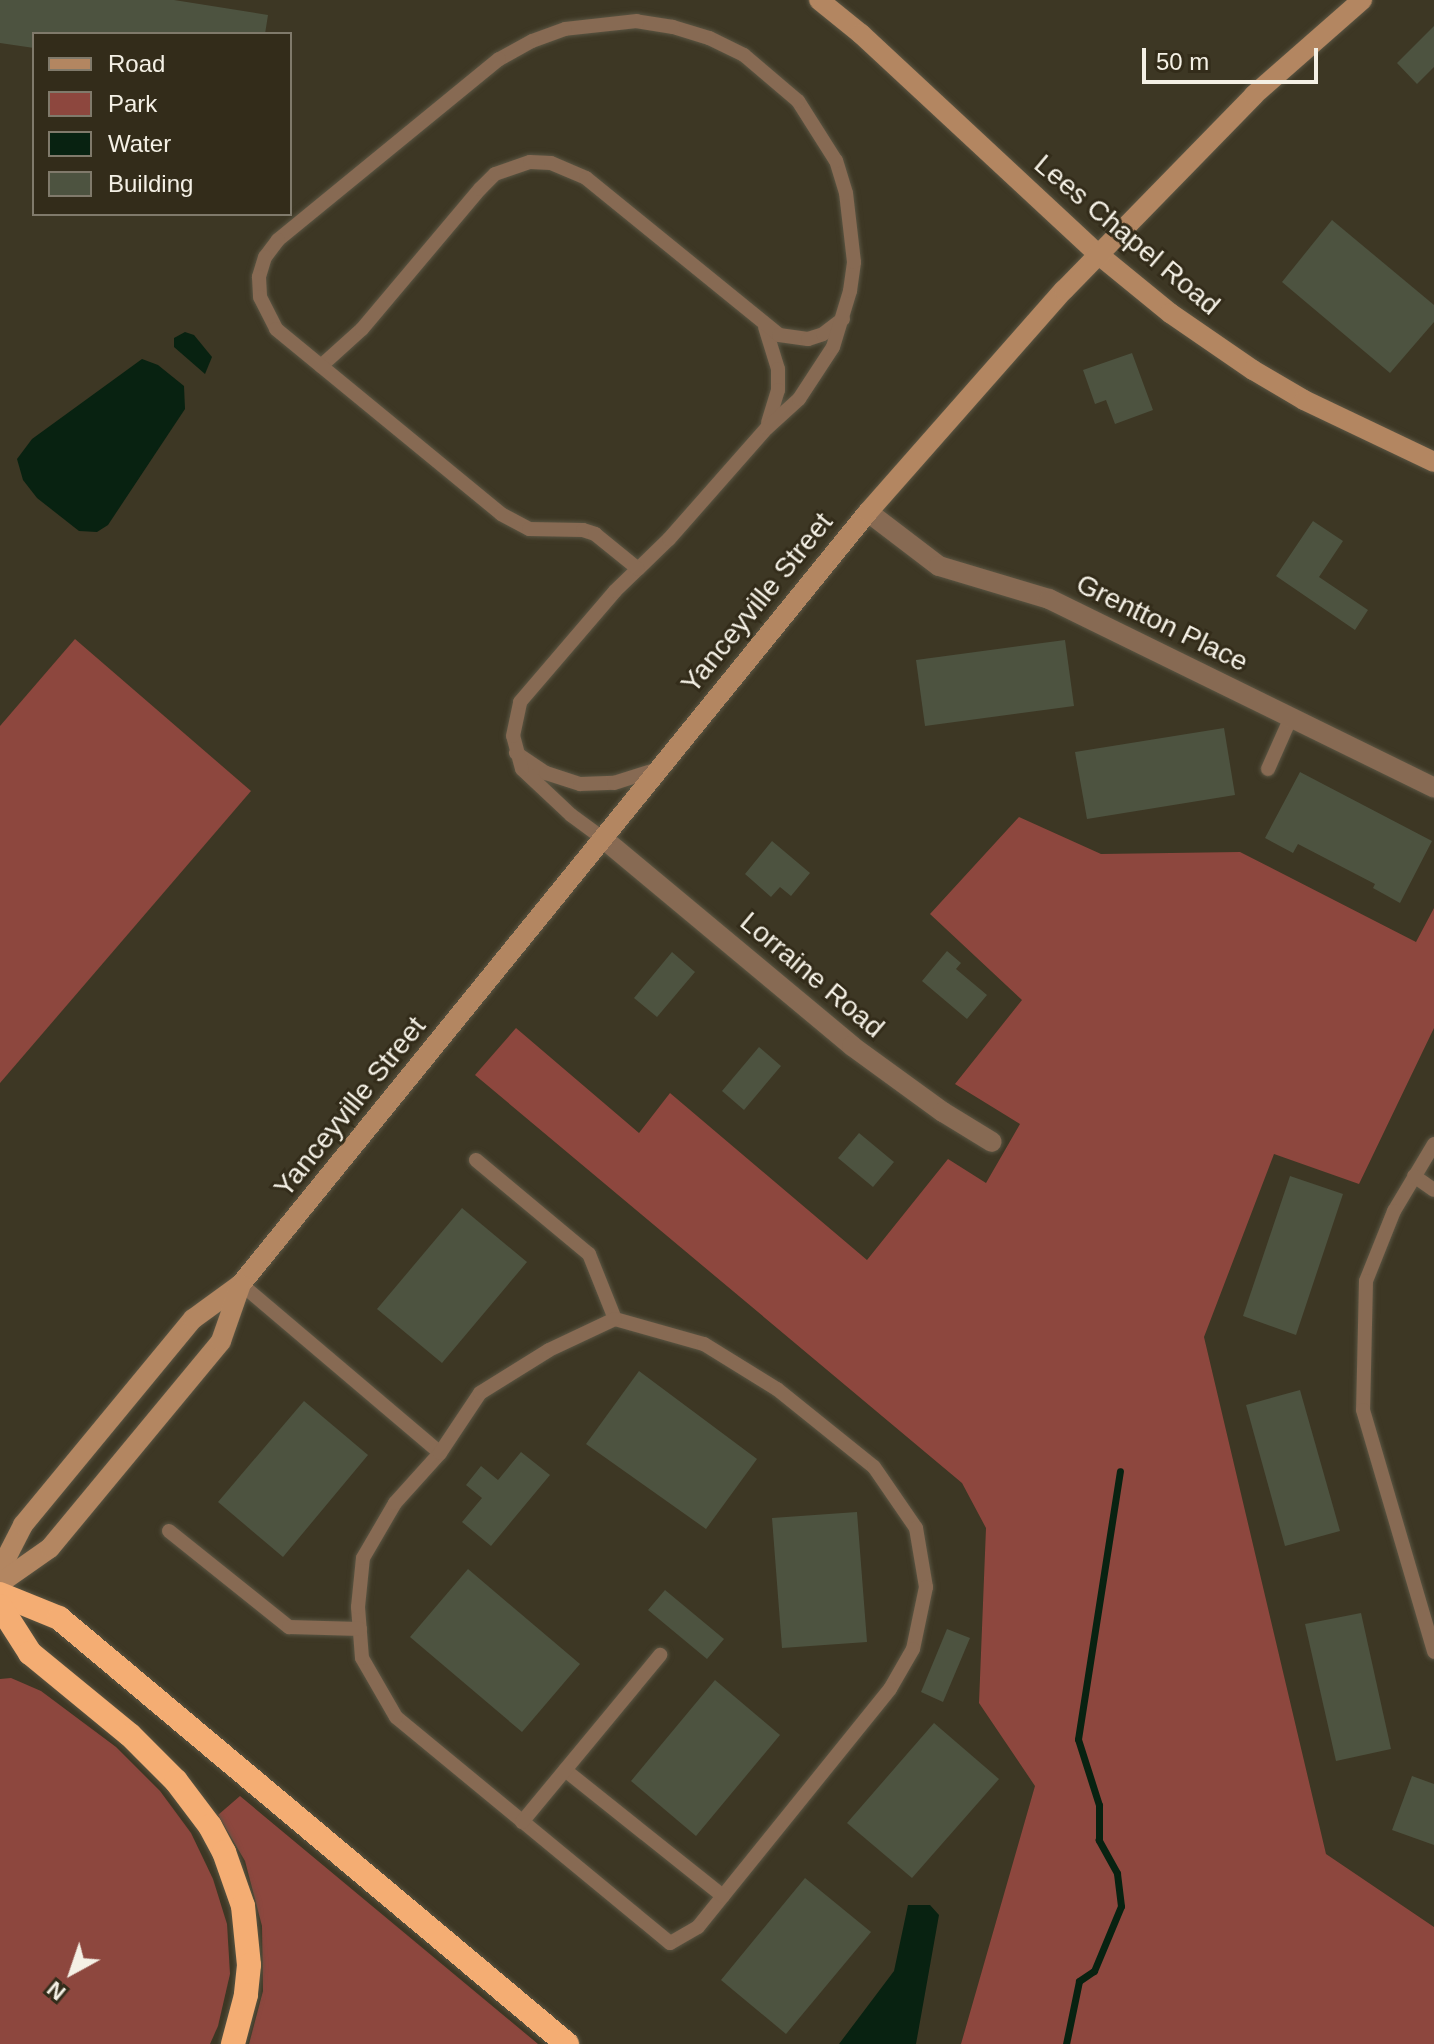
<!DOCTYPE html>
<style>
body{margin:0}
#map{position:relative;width:1434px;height:2044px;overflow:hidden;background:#3d3724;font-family:Helvetica,sans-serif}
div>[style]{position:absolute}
.green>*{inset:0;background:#8d473e}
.water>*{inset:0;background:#082211}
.stream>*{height:7px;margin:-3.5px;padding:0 3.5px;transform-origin:3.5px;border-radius:3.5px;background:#082211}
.building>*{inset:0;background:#4d5340}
.roads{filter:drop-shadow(0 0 2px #5a5543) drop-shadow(0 0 2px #5a5543)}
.service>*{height:14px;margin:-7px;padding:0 7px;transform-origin:7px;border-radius:7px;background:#876a53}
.minor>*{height:20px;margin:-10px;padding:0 10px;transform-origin:10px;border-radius:10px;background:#876a53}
.secondary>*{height:20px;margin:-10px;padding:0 10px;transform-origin:10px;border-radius:10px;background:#b38661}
.motorway>*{height:24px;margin:-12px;padding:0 12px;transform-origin:12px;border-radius:12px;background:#f4ad73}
span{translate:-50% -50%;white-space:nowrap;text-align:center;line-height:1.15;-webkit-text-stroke:6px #332c1a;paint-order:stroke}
.street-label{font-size:28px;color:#f4f0e5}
.legend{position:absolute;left:32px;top:32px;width:260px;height:184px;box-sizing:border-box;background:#332c1a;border:2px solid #807a6b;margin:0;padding:10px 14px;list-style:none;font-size:24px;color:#f4f0e5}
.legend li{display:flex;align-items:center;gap:16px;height:40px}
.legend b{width:40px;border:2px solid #807a6b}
.north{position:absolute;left:32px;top:1932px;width:80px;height:80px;-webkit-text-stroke:6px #332c1a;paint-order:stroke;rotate:220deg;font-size:22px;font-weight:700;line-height:32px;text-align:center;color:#f4f0e5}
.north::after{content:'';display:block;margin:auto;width:28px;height:36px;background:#f4f0e5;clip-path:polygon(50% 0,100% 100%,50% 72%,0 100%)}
.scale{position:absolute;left:1142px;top:48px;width:176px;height:36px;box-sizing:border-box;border:4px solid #f4f0e5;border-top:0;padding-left:10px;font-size:24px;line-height:28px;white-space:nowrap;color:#f4f0e5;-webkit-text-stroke:6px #332c1a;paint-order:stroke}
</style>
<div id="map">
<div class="green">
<div style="clip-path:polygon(75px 639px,251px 791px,0 1083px,0 726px)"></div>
<div style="clip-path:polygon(1019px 817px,1101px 854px,1240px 852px,1416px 942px,1434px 908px,1434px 1028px,1359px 1184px,1274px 1154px,1204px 1337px,1326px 1854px,1434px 1927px,1434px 2044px,961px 2044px,1035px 1786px,979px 1703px,986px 1528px,962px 1483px,475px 1075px,516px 1028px,639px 1133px,670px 1093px,867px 1260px,948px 1159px,986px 1183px,1020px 1124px,955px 1084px,1022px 1000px,930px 914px)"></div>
<div style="clip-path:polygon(11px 1678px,41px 1691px,116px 1747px,160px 1791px,191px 1833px,213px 1879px,227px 1924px,230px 1974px,218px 2026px,210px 2044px,0 2044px,0 1679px)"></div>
<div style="clip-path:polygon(240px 1796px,538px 2044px,249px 2044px,263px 1991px,262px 1926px,245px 1861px,218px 1815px)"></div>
</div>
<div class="water">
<div style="clip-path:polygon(185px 332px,194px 335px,212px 357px,205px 374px,174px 347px,174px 338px)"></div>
<div style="clip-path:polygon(142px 359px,158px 365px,184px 386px,185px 409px,108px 525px,97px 532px,79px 531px,37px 498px,23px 480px,17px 459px,32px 439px)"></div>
<div style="clip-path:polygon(908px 1905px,930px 1905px,939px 1915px,916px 2044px,839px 2044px,894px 1971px)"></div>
</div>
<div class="stream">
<div style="left:1066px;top:2044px;width:64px;rotate:-78.3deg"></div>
<div style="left:1079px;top:1981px;width:18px;rotate:-34deg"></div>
<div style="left:1094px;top:1971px;width:70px;rotate:-67.4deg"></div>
<div style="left:1121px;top:1906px;width:33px;rotate:-97deg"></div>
<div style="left:1117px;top:1873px;width:38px;rotate:-119deg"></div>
<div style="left:1099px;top:1840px;width:35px;rotate:-90deg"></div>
<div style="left:1099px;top:1805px;width:69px;rotate:-107.7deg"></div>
<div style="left:1078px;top:1739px;width:271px;rotate:-81.1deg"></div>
</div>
<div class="building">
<div style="clip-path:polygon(0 0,174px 0,268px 15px,265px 34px,34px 34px,34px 48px,0 43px)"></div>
<div style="clip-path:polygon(1434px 26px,1434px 67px,1417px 84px,1397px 63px)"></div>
<div style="clip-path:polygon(1332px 220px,1434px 305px,1434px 322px,1390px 373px,1282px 282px)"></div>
<div style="clip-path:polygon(1132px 353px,1153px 410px,1115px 424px,1106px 400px,1095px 404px,1083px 370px)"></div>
<div style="clip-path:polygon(1313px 521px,1343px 541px,1319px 577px,1368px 610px,1355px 630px,1276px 576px)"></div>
<div style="clip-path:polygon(1065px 640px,1074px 706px,925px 726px,916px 660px)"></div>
<div style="clip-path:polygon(1224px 728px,1235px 795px,1087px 819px,1075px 752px)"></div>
<div style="clip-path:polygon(1300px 772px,1432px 841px,1400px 903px,1373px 888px,1375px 884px,1298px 844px,1293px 853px,1265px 838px)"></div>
<div style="clip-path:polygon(772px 841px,810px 873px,791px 896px,780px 887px,771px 897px,745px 874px)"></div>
<div style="clip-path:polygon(947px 951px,961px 963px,956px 969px,987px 995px,967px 1019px,922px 981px)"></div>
<div style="clip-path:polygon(672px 952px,695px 972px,657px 1017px,634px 998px)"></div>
<div style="clip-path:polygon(759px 1047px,781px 1066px,744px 1110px,722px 1091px)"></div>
<div style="clip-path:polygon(859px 1133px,894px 1162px,873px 1187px,838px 1158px)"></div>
<div style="clip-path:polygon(1290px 1176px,1343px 1194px,1296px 1335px,1243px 1316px)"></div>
<div style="clip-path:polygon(462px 1208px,527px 1262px,442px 1363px,377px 1309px)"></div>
<div style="clip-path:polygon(639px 1371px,757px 1459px,706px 1529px,586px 1444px)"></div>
<div style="clip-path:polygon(1300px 1390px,1340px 1531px,1285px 1546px,1246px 1405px)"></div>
<div style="clip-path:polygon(304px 1401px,368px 1455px,283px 1557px,218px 1502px)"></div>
<div style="clip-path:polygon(521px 1452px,550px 1475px,491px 1546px,462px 1522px,482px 1498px,466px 1485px,481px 1466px,498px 1480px)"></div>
<div style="clip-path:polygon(857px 1512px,867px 1642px,782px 1648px,772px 1518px)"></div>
<div style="clip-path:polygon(468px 1569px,580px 1664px,522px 1732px,410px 1637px)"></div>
<div style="clip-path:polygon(665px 1590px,724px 1639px,707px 1659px,648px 1610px)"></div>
<div style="clip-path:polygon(1361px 1613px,1391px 1749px,1336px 1761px,1305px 1624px)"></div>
<div style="clip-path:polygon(947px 1629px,970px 1638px,943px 1702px,921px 1692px)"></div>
<div style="clip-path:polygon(715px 1680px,780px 1735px,696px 1836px,631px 1781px)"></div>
<div style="clip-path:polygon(934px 1723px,999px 1779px,912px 1878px,847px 1823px)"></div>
<div style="clip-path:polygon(1412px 1776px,1434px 1784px,1434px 1845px,1392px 1830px)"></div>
<div style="clip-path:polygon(805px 1878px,871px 1932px,786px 2034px,721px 1980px)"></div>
</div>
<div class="roads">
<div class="service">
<div style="left:765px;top:327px;width:44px;rotate:72.8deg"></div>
<div style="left:778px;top:369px;width:21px;rotate:90deg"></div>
<div style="left:778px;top:390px;width:34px;rotate:107deg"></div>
<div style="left:321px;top:366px;width:55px;rotate:-42.1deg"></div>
<div style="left:362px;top:329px;width:183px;rotate:-49.9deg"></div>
<div style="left:480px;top:189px;width:21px;rotate:-45deg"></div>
<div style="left:495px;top:174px;width:37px;rotate:-19deg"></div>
<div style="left:530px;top:162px;width:21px;rotate:3deg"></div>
<div style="left:551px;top:163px;width:38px;rotate:23deg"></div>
<div style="left:586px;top:178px;width:249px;rotate:39.1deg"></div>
<div style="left:779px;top:335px;width:29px;rotate:8deg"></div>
<div style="left:808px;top:339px;width:16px;rotate:-18deg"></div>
<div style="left:823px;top:334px;width:25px;rotate:-37deg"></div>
<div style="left:516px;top:753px;width:36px;rotate:34deg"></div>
<div style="left:546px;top:773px;width:36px;rotate:18deg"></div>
<div style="left:580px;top:784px;width:34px;rotate:-2deg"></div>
<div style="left:614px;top:783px;width:49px;rotate:-17.7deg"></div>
<div style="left:1268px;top:769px;width:57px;rotate:-66.1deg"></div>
<div style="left:605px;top:840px;width:42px;rotate:-143.7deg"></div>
<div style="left:571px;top:815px;width:67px;rotate:-136.8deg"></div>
<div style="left:522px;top:769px;width:34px;rotate:-105deg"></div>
<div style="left:513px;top:736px;width:35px;rotate:-78deg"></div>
<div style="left:520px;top:702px;width:146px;rotate:-49.4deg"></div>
<div style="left:615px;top:591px;width:32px;rotate:-44deg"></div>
<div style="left:638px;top:569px;width:43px;rotate:-44.1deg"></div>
<div style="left:669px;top:539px;width:148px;rotate:-48.6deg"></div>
<div style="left:767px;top:428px;width:43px;rotate:-42.2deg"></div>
<div style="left:799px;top:399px;width:62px;rotate:-56.8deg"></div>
<div style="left:833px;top:347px;width:59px;rotate:-73.1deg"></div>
<div style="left:850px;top:291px;width:29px;rotate:-82deg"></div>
<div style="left:854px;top:262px;width:69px;rotate:-96.6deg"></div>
<div style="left:846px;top:193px;width:34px;rotate:-107deg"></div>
<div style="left:836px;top:161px;width:71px;rotate:-122.3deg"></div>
<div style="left:798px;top:101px;width:71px;rotate:-139.6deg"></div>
<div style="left:744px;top:55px;width:39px;rotate:-154deg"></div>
<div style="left:709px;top:38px;width:38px;rotate:-163deg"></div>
<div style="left:673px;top:27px;width:36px;rotate:-171deg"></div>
<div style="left:637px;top:21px;width:72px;rotate:173.7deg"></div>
<div style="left:565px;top:29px;width:35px;rotate:160deg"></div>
<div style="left:532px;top:41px;width:38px;rotate:151deg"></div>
<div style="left:499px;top:59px;width:286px;rotate:140.7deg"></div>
<div style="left:278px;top:240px;width:21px;rotate:127deg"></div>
<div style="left:265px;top:257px;width:21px;rotate:107deg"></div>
<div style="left:259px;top:277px;width:20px;rotate:87deg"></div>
<div style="left:260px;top:297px;width:36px;rotate:63deg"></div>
<div style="left:276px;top:329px;width:291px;rotate:39.4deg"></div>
<div style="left:501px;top:514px;width:32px;rotate:28deg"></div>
<div style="left:529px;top:529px;width:54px;rotate:1.1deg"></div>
<div style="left:583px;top:530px;width:13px;rotate:18deg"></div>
<div style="left:595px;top:534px;width:55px;rotate:39.1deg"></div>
<div style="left:1434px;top:1144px;width:78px;rotate:120.8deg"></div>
<div style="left:1394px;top:1211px;width:75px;rotate:111.8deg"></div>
<div style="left:1366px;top:1281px;width:129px;rotate:91.3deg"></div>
<div style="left:1363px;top:1410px;width:252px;rotate:73.6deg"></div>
<div style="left:476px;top:1160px;width:147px;rotate:39.8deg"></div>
<div style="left:589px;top:1254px;width:70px;rotate:68.2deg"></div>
<div style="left:1414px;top:1176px;width:24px;rotate:35deg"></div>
<div style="left:241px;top:1284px;width:261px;rotate:40.3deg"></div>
<div style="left:615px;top:1319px;width:92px;rotate:15.7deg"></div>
<div style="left:704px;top:1344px;width:86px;rotate:31.7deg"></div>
<div style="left:777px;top:1389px;width:124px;rotate:38.8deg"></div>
<div style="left:874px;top:1467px;width:74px;rotate:55.5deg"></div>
<div style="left:916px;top:1528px;width:60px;rotate:80.4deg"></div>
<div style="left:926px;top:1587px;width:63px;rotate:101.8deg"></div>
<div style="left:913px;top:1649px;width:46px;rotate:119.9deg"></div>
<div style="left:890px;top:1689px;width:306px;rotate:128.9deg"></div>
<div style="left:698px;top:1927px;width:32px;rotate:150deg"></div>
<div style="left:670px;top:1943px;width:355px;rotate:-140.5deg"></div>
<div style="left:396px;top:1717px;width:68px;rotate:-120deg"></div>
<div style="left:362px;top:1658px;width:51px;rotate:-94.5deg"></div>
<div style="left:358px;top:1607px;width:49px;rotate:-84.2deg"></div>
<div style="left:363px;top:1558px;width:64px;rotate:-59.8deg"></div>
<div style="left:395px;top:1503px;width:67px;rotate:-48deg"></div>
<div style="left:440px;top:1453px;width:72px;rotate:-56.3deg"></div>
<div style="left:480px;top:1393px;width:81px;rotate:-31.9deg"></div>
<div style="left:549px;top:1350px;width:73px;rotate:-25.2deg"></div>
<div style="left:169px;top:1531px;width:154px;rotate:38.7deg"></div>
<div style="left:289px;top:1627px;width:71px;rotate:1.6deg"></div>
<div style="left:565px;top:1770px;width:202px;rotate:38.6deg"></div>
<div style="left:522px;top:1822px;width:217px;rotate:-50.4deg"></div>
</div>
<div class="minor">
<div style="left:868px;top:512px;width:89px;rotate:37.3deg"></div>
<div style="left:939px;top:566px;width:115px;rotate:16.7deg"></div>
<div style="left:1049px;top:599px;width:429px;rotate:26.1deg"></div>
<div style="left:605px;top:840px;width:322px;rotate:39.8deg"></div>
<div style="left:852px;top:1046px;width:112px;rotate:36deg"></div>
<div style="left:943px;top:1112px;width:57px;rotate:31.5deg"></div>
</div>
<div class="secondary">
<div style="left:819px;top:0;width:54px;rotate:39deg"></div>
<div style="left:861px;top:34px;width:325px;rotate:42.9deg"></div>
<div style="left:1099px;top:255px;width:92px;rotate:39.2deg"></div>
<div style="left:1170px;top:313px;width:101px;rotate:34.5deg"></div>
<div style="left:1253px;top:370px;width:59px;rotate:30.5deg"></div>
<div style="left:1304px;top:400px;width:144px;rotate:25.5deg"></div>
<div style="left:0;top:1570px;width:51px;rotate:-62.9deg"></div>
<div style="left:23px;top:1525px;width:267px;rotate:-50.5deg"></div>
<div style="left:193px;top:1319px;width:59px;rotate:-36.1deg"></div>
<div style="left:241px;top:1284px;width:995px;rotate:-50.92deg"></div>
<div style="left:868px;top:512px;width:296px;rotate:-48.6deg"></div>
<div style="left:1064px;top:290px;width:272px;rotate:-45.7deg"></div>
<div style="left:1254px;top:95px;width:144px;rotate:-41.3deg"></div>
<div style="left:0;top:1583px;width:61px;rotate:-35deg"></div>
<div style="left:50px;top:1548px;width:268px;rotate:-50.4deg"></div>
<div style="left:221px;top:1341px;width:60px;rotate:-70.7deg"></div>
</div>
<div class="motorway">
<div style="left:0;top:1594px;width:64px;rotate:22.1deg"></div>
<div style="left:59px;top:1618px;width:663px;rotate:39.98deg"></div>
<div style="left:0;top:1606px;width:56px;rotate:57.4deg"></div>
<div style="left:30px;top:1653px;width:129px;rotate:39.4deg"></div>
<div style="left:130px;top:1735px;width:65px;rotate:45deg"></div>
<div style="left:176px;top:1781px;width:56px;rotate:52.9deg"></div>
<div style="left:210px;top:1826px;width:30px;rotate:62deg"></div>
<div style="left:224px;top:1852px;width:57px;rotate:70.6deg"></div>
<div style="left:243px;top:1906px;width:59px;rotate:84.2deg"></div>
<div style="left:249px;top:1965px;width:30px;rotate:96deg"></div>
<div style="left:246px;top:1995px;width:51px;rotate:104.9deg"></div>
</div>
</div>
<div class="street-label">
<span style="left:1127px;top:235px;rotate:40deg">Lees Chapel Road</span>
<span style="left:757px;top:603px;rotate:-51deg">Yanceyville Street</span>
<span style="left:1162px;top:623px;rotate:26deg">Grentton Place</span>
<span style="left:812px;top:975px;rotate:40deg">Lorraine Road</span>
<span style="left:350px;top:1107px;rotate:-51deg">Yanceyville Street</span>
</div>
<ul class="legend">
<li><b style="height:10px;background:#b38661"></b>Road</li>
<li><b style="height:22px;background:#8d473e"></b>Park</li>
<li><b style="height:22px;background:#082211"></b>Water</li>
<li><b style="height:22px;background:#4d5340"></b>Building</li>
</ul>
<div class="north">N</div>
<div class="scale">50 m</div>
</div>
